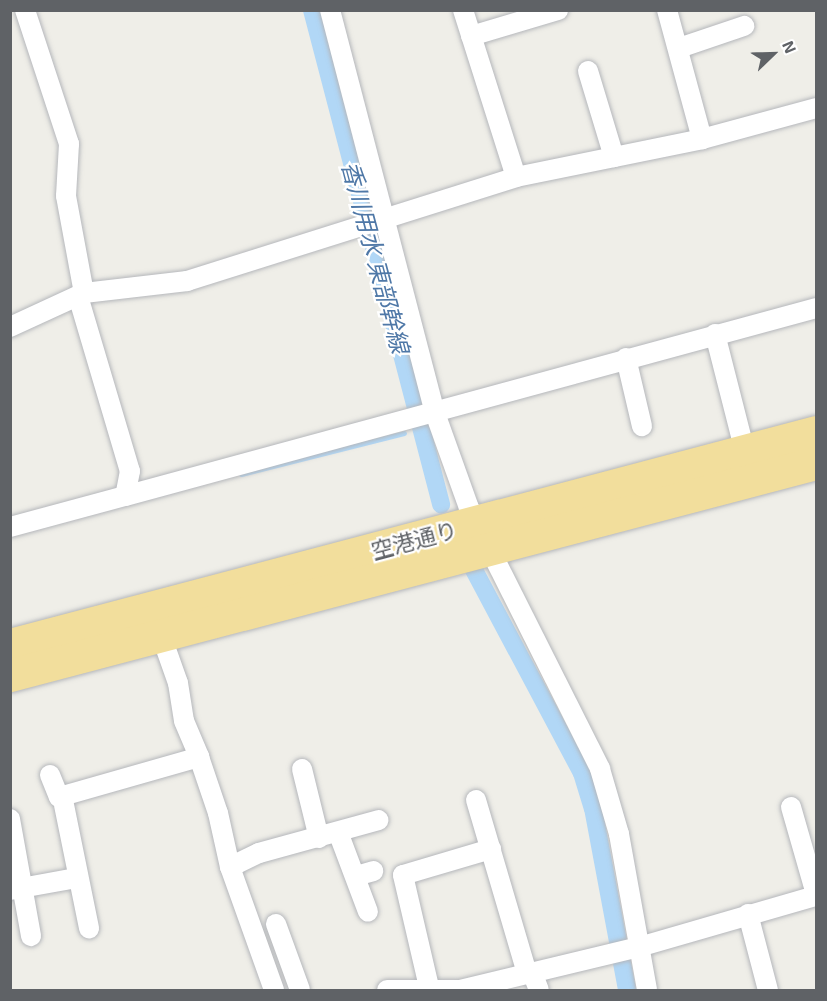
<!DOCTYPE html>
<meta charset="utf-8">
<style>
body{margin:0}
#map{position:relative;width:827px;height:1001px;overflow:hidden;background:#efeee8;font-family:"Exo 2","Noto Sans JP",sans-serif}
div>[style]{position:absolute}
.stream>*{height:5px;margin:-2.5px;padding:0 2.5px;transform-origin:2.5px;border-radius:2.5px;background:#b1d7f6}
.canal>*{height:18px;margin:-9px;padding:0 9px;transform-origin:9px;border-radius:9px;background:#b1d7f6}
.roads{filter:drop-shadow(0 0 2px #b5b7bb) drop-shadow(0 0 2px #b5b7bb)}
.street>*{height:20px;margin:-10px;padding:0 10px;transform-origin:10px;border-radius:10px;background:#fff}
.highway>*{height:33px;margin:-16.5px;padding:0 16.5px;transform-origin:16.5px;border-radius:16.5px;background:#f2de9c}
span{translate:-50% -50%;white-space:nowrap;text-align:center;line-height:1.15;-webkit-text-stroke:4.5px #fff;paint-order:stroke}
.street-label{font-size:22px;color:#5f6266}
.water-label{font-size:24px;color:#4f78a7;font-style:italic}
.frame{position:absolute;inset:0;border:12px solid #5f6266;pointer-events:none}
.north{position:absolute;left:743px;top:24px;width:60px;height:60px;-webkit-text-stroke:4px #fff;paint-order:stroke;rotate:67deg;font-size:16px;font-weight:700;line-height:24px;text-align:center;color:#5f6266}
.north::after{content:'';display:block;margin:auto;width:21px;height:27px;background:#5f6266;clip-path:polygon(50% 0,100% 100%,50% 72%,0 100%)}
</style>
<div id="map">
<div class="stream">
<div style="left:241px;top:474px;width:168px;rotate:-14.1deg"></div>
</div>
<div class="canal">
<div style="left:312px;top:10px;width:511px;rotate:75.36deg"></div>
<div style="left:474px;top:570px;width:230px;rotate:62deg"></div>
<div style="left:582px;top:773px;width:37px;rotate:73deg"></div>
<div style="left:593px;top:808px;width:185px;rotate:79.4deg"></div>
</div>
<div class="roads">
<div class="street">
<div style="left:25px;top:10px;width:141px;rotate:71.8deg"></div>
<div style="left:69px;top:144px;width:52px;rotate:93.3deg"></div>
<div style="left:66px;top:196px;width:99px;rotate:79.5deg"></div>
<div style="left:330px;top:10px;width:416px;rotate:75.4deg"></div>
<div style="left:435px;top:413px;width:101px;rotate:70.3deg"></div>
<div style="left:469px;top:508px;width:292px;rotate:63.3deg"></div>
<div style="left:600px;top:769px;width:68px;rotate:73.7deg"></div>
<div style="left:619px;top:834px;width:158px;rotate:79.8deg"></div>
<div style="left:463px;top:10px;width:175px;rotate:72.4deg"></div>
<div style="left:667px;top:10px;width:134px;rotate:74.8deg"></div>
<div style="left:471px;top:36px;width:91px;rotate:-16.6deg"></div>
<div style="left:679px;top:48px;width:69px;rotate:-18.7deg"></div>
<div style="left:588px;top:71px;width:90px;rotate:73.2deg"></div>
<div style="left:78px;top:296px;width:183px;rotate:73.5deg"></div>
<div style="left:130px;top:471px;width:25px;rotate:101deg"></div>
<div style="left:125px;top:496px;width:716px;rotate:-15.22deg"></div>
<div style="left:10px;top:327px;width:81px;rotate:-24.7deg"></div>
<div style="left:84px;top:293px;width:104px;rotate:-6.6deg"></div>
<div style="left:187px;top:281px;width:345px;rotate:-17.5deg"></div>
<div style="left:516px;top:177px;width:190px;rotate:-11.5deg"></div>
<div style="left:702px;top:139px;width:118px;rotate:-15.2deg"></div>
<div style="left:715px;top:334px;width:122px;rotate:75.7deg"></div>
<div style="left:626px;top:358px;width:70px;rotate:76.8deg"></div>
<div style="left:10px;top:527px;width:119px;rotate:-15.1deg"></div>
<div style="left:161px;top:635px;width:51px;rotate:70.5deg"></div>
<div style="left:178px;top:683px;width:38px;rotate:81deg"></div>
<div style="left:184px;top:721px;width:39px;rotate:67deg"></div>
<div style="left:302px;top:769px;width:71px;rotate:76.2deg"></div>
<div style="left:50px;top:775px;width:24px;rotate:68deg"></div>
<div style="left:59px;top:797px;width:146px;rotate:-15.9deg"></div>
<div style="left:199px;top:757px;width:59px;rotate:71.3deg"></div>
<div style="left:218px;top:813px;width:55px;rotate:77.5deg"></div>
<div style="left:230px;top:867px;width:131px;rotate:70.3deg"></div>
<div style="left:476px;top:800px;width:180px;rotate:73.6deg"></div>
<div style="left:64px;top:805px;width:126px;rotate:78.5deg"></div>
<div style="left:791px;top:807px;width:91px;rotate:74deg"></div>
<div style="left:10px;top:819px;width:119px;rotate:79.8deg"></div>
<div style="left:338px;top:832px;width:85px;rotate:69.4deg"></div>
<div style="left:230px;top:867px;width:32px;rotate:-26deg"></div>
<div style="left:259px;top:853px;width:124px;rotate:-15.4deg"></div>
<div style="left:356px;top:876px;width:18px;rotate:-16deg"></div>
<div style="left:10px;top:890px;width:68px;rotate:-10.2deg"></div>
<div style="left:748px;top:914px;width:79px;rotate:75.3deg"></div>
<div style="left:276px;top:924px;width:70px;rotate:70deg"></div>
<div style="left:532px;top:972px;width:19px;rotate:69deg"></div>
<div style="left:429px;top:987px;width:115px;rotate:-103.1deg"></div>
<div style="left:403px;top:875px;width:92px;rotate:-16.5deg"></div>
<div style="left:387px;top:990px;width:73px"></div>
<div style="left:460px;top:990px;width:184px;rotate:-13.5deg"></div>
<div style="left:639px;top:947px;width:184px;rotate:-16.1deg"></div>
</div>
<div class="highway">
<div style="left:10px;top:645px;width:834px;rotate:-14.8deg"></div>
<div style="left:10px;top:675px;width:833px;rotate:-14.74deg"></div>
</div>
</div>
<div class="street-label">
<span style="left:414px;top:540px;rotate:-15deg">空港通り</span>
</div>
<div class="water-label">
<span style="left:376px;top:257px;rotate:75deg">香川用水 東部幹線</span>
</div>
<div class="frame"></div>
<div class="north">N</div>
</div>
